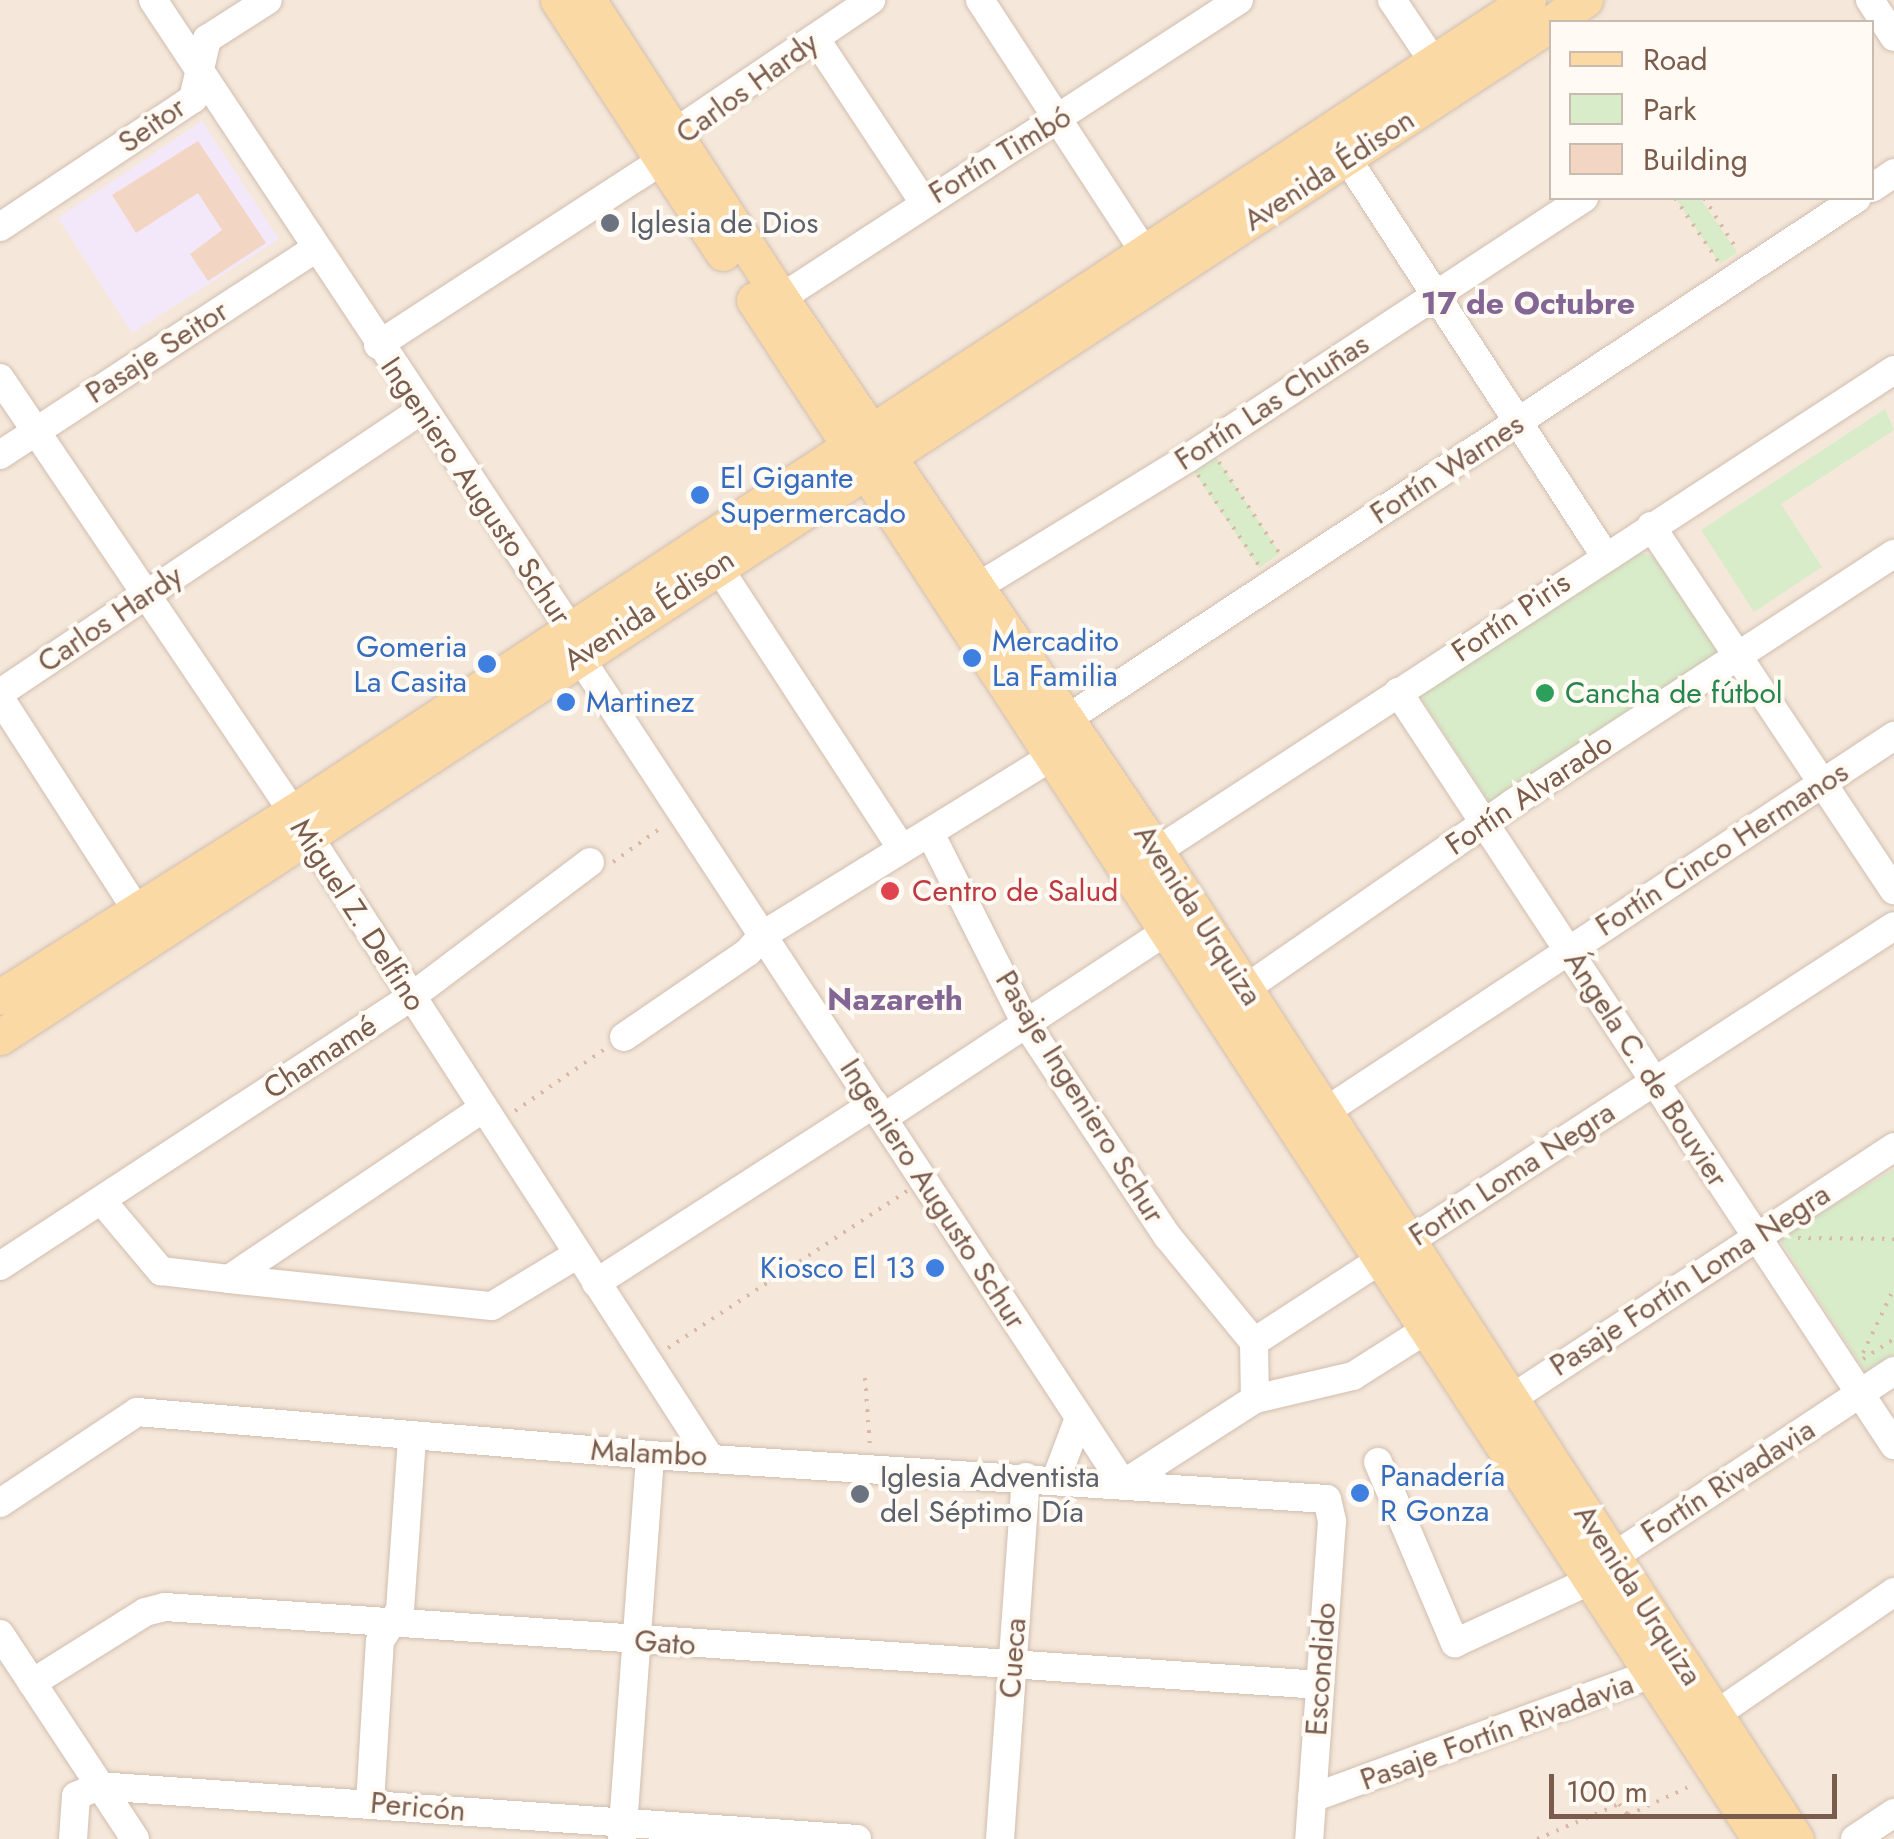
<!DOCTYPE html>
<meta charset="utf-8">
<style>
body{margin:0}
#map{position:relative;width:1894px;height:1839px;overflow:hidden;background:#fdf6ec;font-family:Jost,sans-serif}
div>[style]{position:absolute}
.residential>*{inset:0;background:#f5e8da}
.education>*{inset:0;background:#f3e8fa}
.green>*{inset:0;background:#d8ecc9}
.building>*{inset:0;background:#f3d5c3}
.path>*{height:4px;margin-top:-2px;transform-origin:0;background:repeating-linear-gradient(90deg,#d9b8a5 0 2.5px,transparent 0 10.5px)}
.roads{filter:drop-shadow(0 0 2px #d1beb0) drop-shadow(0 0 2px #d1beb0)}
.minor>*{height:28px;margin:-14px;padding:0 14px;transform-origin:14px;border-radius:14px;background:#fff}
.major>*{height:35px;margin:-17.5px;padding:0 17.5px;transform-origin:17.5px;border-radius:17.5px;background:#fbd9a5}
.dots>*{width:28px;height:28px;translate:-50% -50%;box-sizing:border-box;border:5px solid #fffaf3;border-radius:50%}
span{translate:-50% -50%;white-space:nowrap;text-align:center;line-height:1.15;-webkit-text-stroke:8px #fffaf3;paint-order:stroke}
.street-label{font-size:30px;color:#7a5c4d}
.worship-label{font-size:30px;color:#5b616d}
.left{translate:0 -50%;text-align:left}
.shop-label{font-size:30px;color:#366cbe}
.right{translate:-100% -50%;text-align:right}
.leisure-label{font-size:30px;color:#27864d}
.health-label{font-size:30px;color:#be3a42}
.neighbourhood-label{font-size:32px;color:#846695;font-weight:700}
.legend{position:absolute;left:1549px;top:20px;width:325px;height:180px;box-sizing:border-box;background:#fffaf3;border:2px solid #cabbb1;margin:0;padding:12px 18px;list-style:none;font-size:30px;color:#7a5c4d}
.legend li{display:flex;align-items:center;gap:20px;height:50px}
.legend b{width:50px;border:2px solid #cabbb1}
.scale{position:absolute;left:1549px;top:1774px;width:288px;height:45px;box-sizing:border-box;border:5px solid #7a5c4d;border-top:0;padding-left:12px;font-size:30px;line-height:35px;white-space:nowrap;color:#7a5c4d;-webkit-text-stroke:8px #fffaf3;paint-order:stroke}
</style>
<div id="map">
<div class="residential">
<div style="clip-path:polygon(evenodd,0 0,1894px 0,1894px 1839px,0 1839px,0 0,1552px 22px,1872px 22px,1872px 198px,1552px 198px,1552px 22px)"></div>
</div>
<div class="education">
<div style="clip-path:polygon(202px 121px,279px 239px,132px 333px,58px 218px)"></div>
</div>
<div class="green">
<div style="clip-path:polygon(1675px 198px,1700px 198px,1737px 252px,1720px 264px)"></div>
<div style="clip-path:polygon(1885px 409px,1894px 430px,1781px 504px,1822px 567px,1754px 612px,1701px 530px)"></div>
<div style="clip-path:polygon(1210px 448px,1280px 553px,1259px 568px,1188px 463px)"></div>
<div style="clip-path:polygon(1636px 552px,1659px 557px,1725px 652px,1493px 808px,1420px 696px)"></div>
<div style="clip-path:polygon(1894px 1169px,1894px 1354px,1865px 1371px,1779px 1238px)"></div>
</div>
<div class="building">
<div style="clip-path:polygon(198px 141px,266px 243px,208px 281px,190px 254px,222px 230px,198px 193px,136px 233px,112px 195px)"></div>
</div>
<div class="path">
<div style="left:1675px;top:198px;width:80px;rotate:55.7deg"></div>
<div style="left:1704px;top:198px;width:59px;rotate:57.4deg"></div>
<div style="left:1219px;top:462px;width:110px;rotate:56.5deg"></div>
<div style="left:1198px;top:475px;width:111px;rotate:56deg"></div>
<div style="left:613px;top:862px;width:60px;rotate:-35.5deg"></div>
<div style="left:515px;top:1111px;width:111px;rotate:-34.7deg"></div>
<div style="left:1798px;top:1238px;width:96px;rotate:0.6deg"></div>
<div style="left:668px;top:1348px;width:286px;rotate:-33.3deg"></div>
<div style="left:1863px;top:1353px;width:72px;rotate:-64.5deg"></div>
<div style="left:1863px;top:1359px;width:37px;rotate:-33deg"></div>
<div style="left:865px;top:1378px;width:68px;rotate:85.8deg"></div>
<div style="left:1537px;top:1839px;width:89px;rotate:-23.1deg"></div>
<div style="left:1619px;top:1804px;width:14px;rotate:51deg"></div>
<div style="left:1628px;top:1815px;width:72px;rotate:-24.8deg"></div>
</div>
<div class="roads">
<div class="minor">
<div style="left:153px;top:0;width:756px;rotate:56.44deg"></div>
<div style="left:571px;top:630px;width:27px;rotate:73deg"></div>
<div style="left:579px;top:656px;width:991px;rotate:56.69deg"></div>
<div style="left:980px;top:0;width:319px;rotate:56.9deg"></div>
<div style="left:1392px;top:0;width:73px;rotate:56.1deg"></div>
<div style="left:1870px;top:0;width:44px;rotate:57deg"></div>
<div style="left:815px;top:38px;width:196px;rotate:56.5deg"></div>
<div style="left:1335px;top:140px;width:495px;rotate:57deg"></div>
<div style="left:1872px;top:188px;width:27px;rotate:-34deg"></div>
<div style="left:0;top:227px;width:232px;rotate:-33.6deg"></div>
<div style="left:193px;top:99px;width:62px;rotate:-76.9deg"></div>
<div style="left:207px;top:39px;width:72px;rotate:-32.6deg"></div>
<div style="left:767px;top:307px;width:563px;rotate:-33.04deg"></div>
<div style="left:378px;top:345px;width:338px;rotate:-33deg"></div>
<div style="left:661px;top:161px;width:31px;rotate:-65deg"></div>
<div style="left:674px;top:133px;width:238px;rotate:-34deg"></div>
<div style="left:0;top:378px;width:524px;rotate:55.98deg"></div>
<div style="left:293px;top:812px;width:767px;rotate:57.14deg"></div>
<div style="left:0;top:455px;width:376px;rotate:-33.2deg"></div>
<div style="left:1651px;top:526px;width:438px;rotate:56.3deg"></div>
<div style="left:709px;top:553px;width:353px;rotate:56.9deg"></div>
<div style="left:961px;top:597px;width:266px;rotate:-31.5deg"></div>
<div style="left:1188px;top:458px;width:474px;rotate:-33.3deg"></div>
<div style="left:1398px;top:692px;width:902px;rotate:56.63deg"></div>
<div style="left:0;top:693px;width:506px;rotate:-33.88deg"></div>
<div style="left:0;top:698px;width:274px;rotate:57.2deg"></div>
<div style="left:931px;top:835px;width:209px;rotate:63.3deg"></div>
<div style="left:1025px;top:1022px;width:258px;rotate:56.4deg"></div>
<div style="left:1168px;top:1237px;width:136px;rotate:50.7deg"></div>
<div style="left:1140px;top:862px;width:900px;rotate:-33.13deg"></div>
<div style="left:1229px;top:1000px;width:346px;rotate:-34.7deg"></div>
<div style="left:1513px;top:803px;width:455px;rotate:-33.2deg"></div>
<div style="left:624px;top:1037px;width:150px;rotate:-34.4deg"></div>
<div style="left:748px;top:952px;width:23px;rotate:-49deg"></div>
<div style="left:763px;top:935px;width:342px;rotate:-31.7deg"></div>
<div style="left:1054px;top:755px;width:38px;rotate:-70deg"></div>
<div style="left:1067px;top:719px;width:946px;rotate:-33.4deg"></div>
<div style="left:883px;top:1118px;width:344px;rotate:-33.4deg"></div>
<div style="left:1311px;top:1121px;width:699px;rotate:-33.44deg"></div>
<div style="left:102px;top:1201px;width:92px;rotate:49.9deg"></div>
<div style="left:161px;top:1271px;width:68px;rotate:6.7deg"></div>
<div style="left:229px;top:1279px;width:264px;rotate:5.9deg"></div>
<div style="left:492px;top:1306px;width:100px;rotate:-31.2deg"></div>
<div style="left:0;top:1266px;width:491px;rotate:-33.2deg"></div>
<div style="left:411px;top:997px;width:224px;rotate:-37deg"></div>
<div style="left:229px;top:1279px;width:306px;rotate:-33.9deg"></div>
<div style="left:596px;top:1283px;width:331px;rotate:-32.8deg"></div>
<div style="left:1254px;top:1342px;width:763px;rotate:-33.02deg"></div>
<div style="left:1254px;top:1342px;width:57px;rotate:89deg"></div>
<div style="left:1494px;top:1410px;width:479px;rotate:-33.3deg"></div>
<div style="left:1378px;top:1462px;width:197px;rotate:67deg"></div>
<div style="left:1455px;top:1643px;width:151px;rotate:-24.7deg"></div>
<div style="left:1592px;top:1580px;width:31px;rotate:-48deg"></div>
<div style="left:1613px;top:1557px;width:337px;rotate:-33.5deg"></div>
<div style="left:1056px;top:1479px;width:65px;rotate:-69.3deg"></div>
<div style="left:1123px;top:1484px;width:157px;rotate:-32.8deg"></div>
<div style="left:1255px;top:1399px;width:101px;rotate:-13.2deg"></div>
<div style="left:1353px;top:1376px;width:88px;rotate:-32.4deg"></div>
<div style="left:0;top:1503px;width:164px;rotate:-33.6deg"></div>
<div style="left:137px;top:1412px;width:515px;rotate:4.79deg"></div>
<div style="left:650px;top:1455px;width:678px;rotate:3.72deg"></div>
<div style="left:1327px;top:1499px;width:23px;rotate:77deg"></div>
<div style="left:1332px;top:1521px;width:319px;rotate:94.1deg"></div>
<div style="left:0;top:1634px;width:245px;rotate:56.6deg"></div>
<div style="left:32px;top:1683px;width:133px;rotate:-32.1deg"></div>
<div style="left:145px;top:1612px;width:21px;rotate:-14deg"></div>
<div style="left:165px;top:1607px;width:1158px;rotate:3.86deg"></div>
<div style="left:1702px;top:1724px;width:233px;rotate:-34.5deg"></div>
<div style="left:1312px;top:1798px;width:381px;rotate:-20.1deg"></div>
<div style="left:370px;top:1803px;width:162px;rotate:-86.5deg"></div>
<div style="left:380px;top:1641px;width:37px;rotate:-57deg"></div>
<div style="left:400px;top:1610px;width:173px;rotate:-86deg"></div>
<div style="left:73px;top:1839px;width:43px;rotate:-86deg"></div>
<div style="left:76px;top:1796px;width:24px;rotate:-24deg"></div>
<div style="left:98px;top:1786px;width:761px;rotate:3.99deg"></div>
<div style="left:622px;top:1839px;width:385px;rotate:-85.8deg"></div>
<div style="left:1000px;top:1839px;width:363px;rotate:-85.9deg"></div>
<div style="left:1855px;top:1839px;width:47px;rotate:-33.7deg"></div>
</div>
<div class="major">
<div style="left:558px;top:0;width:302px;rotate:56.9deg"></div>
<div style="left:588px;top:0;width:354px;rotate:57.1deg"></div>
<div style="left:780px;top:297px;width:670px;rotate:55.84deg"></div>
<div style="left:1156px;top:851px;width:1177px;rotate:57.07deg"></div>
<div style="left:1552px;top:22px;width:40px;rotate:-34deg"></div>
<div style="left:754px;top:300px;width:1839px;rotate:56.83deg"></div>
<div style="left:0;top:997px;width:347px;rotate:-32.3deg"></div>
<div style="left:293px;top:812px;width:1478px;rotate:-33.32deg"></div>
<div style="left:0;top:1037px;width:1854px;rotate:-33.16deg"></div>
</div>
</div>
<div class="dots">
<div style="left:610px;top:223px;background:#6b7280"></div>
<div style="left:700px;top:495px;background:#3f7fe0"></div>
<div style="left:972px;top:658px;background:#3f7fe0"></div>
<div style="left:487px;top:664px;background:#3f7fe0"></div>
<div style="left:1545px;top:693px;background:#2e9e5b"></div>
<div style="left:566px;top:702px;background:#3f7fe0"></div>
<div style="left:890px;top:891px;background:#e0444e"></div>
<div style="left:935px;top:1268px;background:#3f7fe0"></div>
<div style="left:1360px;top:1493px;background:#3f7fe0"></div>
<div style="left:860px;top:1494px;background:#6b7280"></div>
</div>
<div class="street-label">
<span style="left:747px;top:88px;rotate:-36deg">Carlos Hardy</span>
<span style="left:152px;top:125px;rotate:-35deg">Seitor</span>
<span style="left:1000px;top:155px;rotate:-31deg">Fortín Timbó</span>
<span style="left:1329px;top:170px;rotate:-33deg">Avenida Édison</span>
<span style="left:157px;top:352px;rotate:-33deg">Pasaje Seitor</span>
<span style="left:1272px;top:402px;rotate:-33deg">Fortín Las Chuñas</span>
<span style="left:1447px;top:469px;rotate:-33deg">Fortín Warnes</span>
<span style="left:476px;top:491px;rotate:56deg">Ingeniero Augusto Schur</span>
<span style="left:649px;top:610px;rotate:-33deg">Avenida Édison</span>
<span style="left:1511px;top:617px;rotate:-34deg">Fortín Piris</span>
<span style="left:110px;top:619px;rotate:-34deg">Carlos Hardy</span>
<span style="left:1529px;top:794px;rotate:-34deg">Fortín Alvarado</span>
<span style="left:1722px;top:849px;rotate:-33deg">Fortín Cinco Hermanos</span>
<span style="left:358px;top:915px;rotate:57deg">Miguel Z. Delfino</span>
<span style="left:1198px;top:915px;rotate:57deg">Avenida Urquiza</span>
<span style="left:320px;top:1057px;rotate:-33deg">Chamamé</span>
<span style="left:1646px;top:1069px;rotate:57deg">Ángela C. de Bouvier</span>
<span style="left:1080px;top:1097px;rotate:58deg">Pasaje Ingeniero Schur</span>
<span style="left:1512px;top:1174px;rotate:-33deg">Fortín Loma Negra</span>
<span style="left:933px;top:1194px;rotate:57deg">Ingeniero Augusto Schur</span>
<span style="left:1690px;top:1280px;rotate:-33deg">Pasaje Fortín Loma Negra</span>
<span style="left:649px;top:1453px;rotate:3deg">Malambo</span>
<span style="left:1728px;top:1481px;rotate:-33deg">Fortín Rivadavia</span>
<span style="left:1638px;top:1595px;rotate:57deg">Avenida Urquiza</span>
<span style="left:665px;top:1643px;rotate:4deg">Gato</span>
<span style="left:1013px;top:1658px;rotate:-86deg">Cueca</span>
<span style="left:1321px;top:1669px;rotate:-86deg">Escondido</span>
<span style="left:1497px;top:1732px;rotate:-20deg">Pasaje Fortín Rivadavia</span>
<span style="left:418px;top:1807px;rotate:5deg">Pericón</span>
</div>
<div class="worship-label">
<span class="left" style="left:630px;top:223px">Iglesia de Dios</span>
<span class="left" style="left:880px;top:1494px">Iglesia Adventista<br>del Séptimo Día</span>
</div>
<div class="shop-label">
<span class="left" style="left:720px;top:495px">El Gigante<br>Supermercado</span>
<span class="left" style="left:992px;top:658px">Mercadito<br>La Familia</span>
<span class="right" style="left:467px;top:664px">Gomeria<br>La Casita</span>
<span class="left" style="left:586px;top:702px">Martinez</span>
<span class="right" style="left:915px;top:1268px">Kiosco El 13</span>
<span class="left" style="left:1380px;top:1493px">Panadería<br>R Gonza</span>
</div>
<div class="leisure-label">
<span class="left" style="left:1565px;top:693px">Cancha de fútbol</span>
</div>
<div class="health-label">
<span class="left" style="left:912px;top:891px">Centro de Salud</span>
</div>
<div class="neighbourhood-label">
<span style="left:1528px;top:303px">17 de Octubre</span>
<span style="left:895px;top:999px">Nazareth</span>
</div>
<ul class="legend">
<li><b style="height:12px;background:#fbd9a5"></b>Road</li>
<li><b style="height:28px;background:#d8ecc9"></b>Park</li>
<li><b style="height:28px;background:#f3d5c3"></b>Building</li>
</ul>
<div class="scale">100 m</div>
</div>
